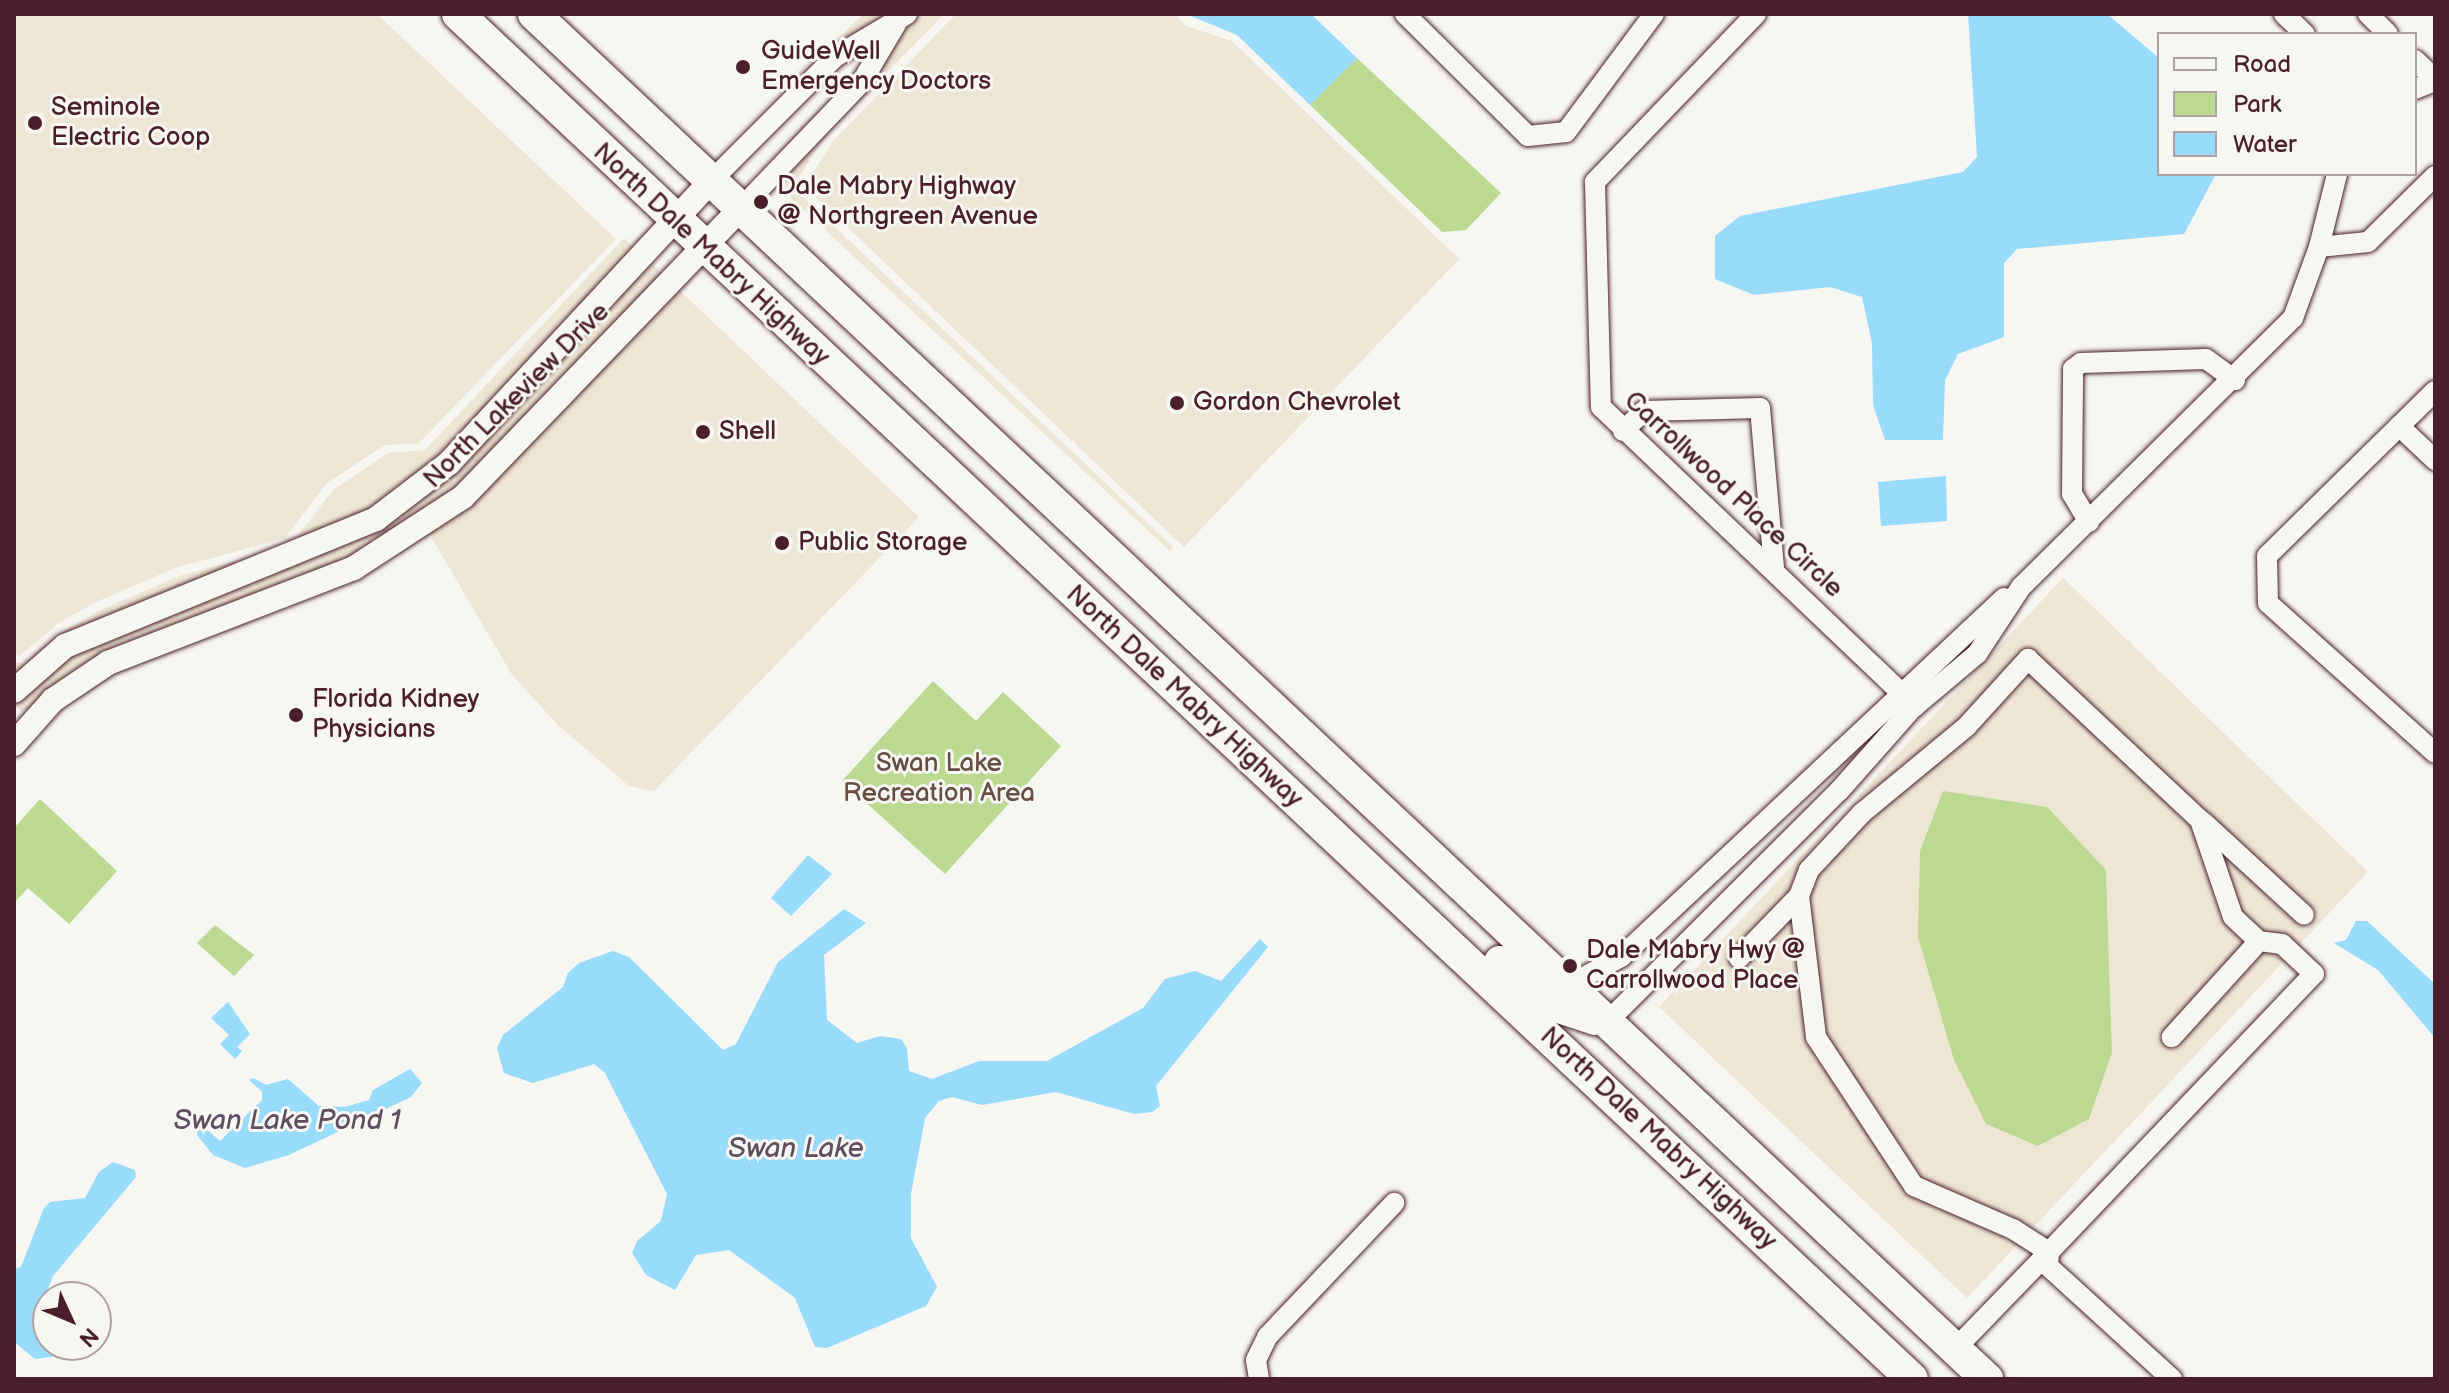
<!DOCTYPE html>
<style>
body{margin:0}
#map{position:relative;width:2449px;height:1393px;overflow:hidden;background:#f6f6f2;font-family:"Balsamiq Sans",sans-serif}
div>[style]{position:absolute}
.built>*{inset:0;background:#eee6d5}
.green>*{inset:0;background:#bbd991}
.water>*{inset:0;background:#98dbfa}
.roads{filter:drop-shadow(0 0 2px #4a1f2b) drop-shadow(0 0 2px #4a1f2b)}
.minor>*{height:20px;margin:-10px;padding:0 10px;transform-origin:10px;border-radius:10px;background:#f6f6f2}
.tertiary>*{height:24px;margin:-12px;padding:0 12px;transform-origin:12px;border-radius:12px;background:#f6f6f2}
.primary>*{height:32px;margin:-16px;padding:0 16px;transform-origin:16px;border-radius:16px;background:#f6f6f2}
.dots>*{width:22px;height:22px;translate:-50% -50%;box-sizing:border-box;border:4px solid #f6f6f2;border-radius:50%}
span{translate:-50% -50%;white-space:nowrap;text-align:center;line-height:1.15;-webkit-text-stroke:6px #f6f6f2;paint-order:stroke}
.poi-label{font-size:26px;color:#4a1f2b}
.left{translate:0 -50%;text-align:left}
.street-label{font-size:26px;color:#4a1f2b}
.park-label{font-size:26px;color:#664e44}
.water-label{font-size:28px;color:#5e4e5f;font-style:italic}
.frame{position:absolute;inset:0;border:16px solid #4a1f2b;pointer-events:none}
.legend{position:absolute;left:2157px;top:32px;width:260px;height:144px;box-sizing:border-box;background:#f6f6f2;border:2px solid #b1a0a2;margin:0;padding:10px 14px;list-style:none;font-size:24px;color:#4a1f2b}
.legend li{display:flex;align-items:center;gap:16px;height:40px}
.legend b{width:40px;border:2px solid #b1a0a2}
.north{position:absolute;left:32px;top:1281px;width:80px;height:80px;box-sizing:border-box;background:#f6f6f2;border:2px solid #b1a0a2;border-radius:50%;rotate:134deg;font-size:22px;font-weight:700;line-height:32px;text-align:center;color:#4a1f2b}
.north::after{content:'';display:block;margin:auto;width:28px;height:36px;background:#4a1f2b;clip-path:polygon(50% 0,100% 100%,50% 72%,0 100%)}
</style>
<div id="map">
<div class="built">
<div style="clip-path:polygon(14px 14px,377px 14px,616px 239px,418px 444px,385px 445px,327px 483px,285px 538px,175px 568px,96px 602px,59px 623px,19px 656px,14px 652px)"></div>
<div style="clip-path:polygon(863px 14px,889px 14px,827px 50px,731px 142px)"></div>
<div style="clip-path:polygon(922px 14px,944px 14px,827px 134px,796px 181px,798px 192px,1173px 547px,1170px 551px,778px 186px,868px 90px,903px 32px)"></div>
<div style="clip-path:polygon(956px 14px,1175px 14px,1186px 26px,1232px 41px,1459px 259px,1184px 547px,804px 186px,834px 140px)"></div>
<div style="clip-path:polygon(624px 238px,634px 247px,441px 456px,370px 510px,280px 551px,182px 584px,60px 636px,14px 677px,14px 663px,24px 663px,65px 630px,100px 610px,179px 576px,290px 546px,333px 490px,388px 453px,425px 450px)"></div>
<div style="clip-path:polygon(649px 262px,663px 274px,456px 489px,349px 558px,23px 711px,14px 706px,71px 654px,390px 524px)"></div>
<div style="clip-path:polygon(678px 289px,919px 517px,654px 791px,629px 786px,558px 725px,512px 675px,429px 533px,471px 505px)"></div>
<div style="clip-path:polygon(2063px 578px,2368px 872px,2298px 946px,2263px 932px,2241px 912px,2221px 852px,2306px 929px,2318px 915px,2034px 652px,2020px 652px,1960px 719px,1861px 799px,1858px 796px)"></div>
<div style="clip-path:polygon(evenodd,2029px 674px,2192px 825px,2223px 919px,2245px 941px,2158px 1037px,2174px 1051px,2264px 952px,2285px 960px,2031px 1230px,1920px 1178px,1825px 1034px,1810px 899px,1818px 876px,1869px 820px,1974px 734px,2029px 674px,2106px 870px,2112px 1053px,2089px 1119px,2038px 1146px,1954px 1060px,1943px 1009px,2106px 870px)"></div>
<div style="clip-path:polygon(1845px 809px,1801px 862px,1790px 890px,1725px 957px,1740px 972px,1792px 919px,1807px 1041px,1905px 1191px,2018px 1244px,1967px 1298px,1659px 1007px)"></div>
</div>
<div class="green">
<div style="clip-path:polygon(1357px 58px,1501px 193px,1466px 230px,1442px 232px,1310px 105px)"></div>
<div style="clip-path:polygon(933px 681px,976px 721px,1003px 692px,1061px 746px,945px 874px,842px 781px)"></div>
<div style="clip-path:polygon(1943px 791px,2047px 807px,2106px 870px,2112px 1053px,2089px 1119px,2038px 1146px,1986px 1124px,1954px 1060px,1918px 937px,1920px 851px)"></div>
<div style="clip-path:polygon(40px 799px,117px 871px,69px 924px,28px 888px,14px 903px,14px 828px)"></div>
<div style="clip-path:polygon(215px 925px,254px 955px,234px 976px,197px 943px)"></div>
</div>
<div class="water">
<div style="clip-path:polygon(1186px 14px,1311px 14px,1357px 58px,1310px 105px,1237px 35px)"></div>
<div style="clip-path:polygon(1968px 14px,2107px 14px,2159px 58px,2159px 174px,2216px 174px,2184px 234px,2017px 249px,2004px 263px,2004px 337px,1958px 354px,1945px 380px,1943px 440px,1885px 440px,1873px 405px,1872px 343px,1862px 297px,1830px 287px,1754px 295px,1715px 279px,1715px 236px,1740px 216px,1963px 172px,1977px 157px)"></div>
<div style="clip-path:polygon(1946px 476px,1947px 521px,1881px 526px,1878px 482px)"></div>
<div style="clip-path:polygon(808px 855px,832px 874px,791px 916px,771px 898px)"></div>
<div style="clip-path:polygon(844px 909px,866px 923px,824px 955px,827px 1020px,857px 1043px,880px 1036px,901px 1039px,907px 1048px,909px 1071px,932px 1079px,979px 1061px,1047px 1061px,1143px 1008px,1165px 979px,1195px 971px,1221px 981px,1260px 939px,1268px 947px,1156px 1086px,1160px 1106px,1152px 1112px,1134px 1114px,1056px 1092px,982px 1105px,952px 1097px,939px 1101px,925px 1118px,911px 1194px,911px 1238px,937px 1287px,926px 1306px,827px 1348px,815px 1347px,795px 1298px,729px 1250px,696px 1255px,675px 1290px,646px 1275px,632px 1253px,637px 1241px,661px 1221px,667px 1194px,605px 1073px,594px 1064px,533px 1083px,504px 1073px,497px 1048px,503px 1035px,563px 987px,568px 973px,579px 963px,613px 951px,629px 957px,723px 1050px,736px 1044px,778px 962px)"></div>
<div style="clip-path:polygon(2356px 921px,2367px 921px,2435px 984px,2435px 1038px,2378px 970px,2334px 943px,2346px 940px)"></div>
<div style="clip-path:polygon(228px 1002px,250px 1034px,237px 1047px,242px 1051px,235px 1059px,220px 1044px,229px 1035px,211px 1018px)"></div>
<div style="clip-path:polygon(410px 1069px,422px 1083px,411px 1097px,289px 1155px,245px 1168px,213px 1155px,197px 1135px,199px 1123px,220px 1141px,262px 1100px,262px 1092px,249px 1080px,253px 1078px,266px 1085px,288px 1079px,319px 1106px,345px 1107px,369px 1100px,373px 1090px)"></div>
<div style="clip-path:polygon(113px 1162px,135px 1170px,136px 1177px,53px 1276px,48px 1289px,48px 1345px,65px 1345px,57px 1356px,35px 1359px,14px 1342px,14px 1269px,21px 1267px,44px 1208px,50px 1202px,85px 1198px,99px 1172px)"></div>
</div>
<div class="roads">
<div class="minor">
<div style="left:1405px;top:14px;width:173px;rotate:44.8deg"></div>
<div style="left:1528px;top:136px;width:38px;rotate:-6deg"></div>
<div style="left:1566px;top:132px;width:147px;rotate:-53.3deg"></div>
<div style="left:1756px;top:14px;width:233px;rotate:133.8deg"></div>
<div style="left:1595px;top:182px;width:225px;rotate:88.5deg"></div>
<div style="left:1601px;top:407px;width:434px;rotate:43.6deg"></div>
<div style="left:2284px;top:14px;width:29px;rotate:44deg"></div>
<div style="left:2368px;top:14px;width:28px;rotate:45deg"></div>
<div style="left:2415px;top:60px;width:28px;rotate:44deg"></div>
<div style="left:2415px;top:89px;width:22px;rotate:-22deg"></div>
<div style="left:711px;top:181px;width:175px;rotate:-45deg"></div>
<div style="left:835px;top:57px;width:84px;rotate:-30.8deg"></div>
<div style="left:742px;top:207px;width:172px;rotate:-46.2deg"></div>
<div style="left:861px;top:83px;width:69px;rotate:-59.3deg"></div>
<div style="left:2319px;top:247px;width:49px;rotate:-5.8deg"></div>
<div style="left:2368px;top:242px;width:94px;rotate:-44.6deg"></div>
<div style="left:2435px;top:391px;width:235px;rotate:135.5deg"></div>
<div style="left:2267px;top:556px;width:47px;rotate:88.8deg"></div>
<div style="left:2268px;top:603px;width:224px;rotate:41.9deg"></div>
<div style="left:2399px;top:426px;width:50px;rotate:43.4deg"></div>
<div style="left:1623px;top:431px;width:29px;rotate:-44deg"></div>
<div style="left:1644px;top:411px;width:116px;rotate:-1.5deg"></div>
<div style="left:1760px;top:408px;width:161px;rotate:85deg"></div>
<div style="left:2089px;top:522px;width:33px;rotate:-121deg"></div>
<div style="left:2072px;top:494px;width:125px;rotate:-89.5deg"></div>
<div style="left:2073px;top:369px;width:10px;rotate:-37deg"></div>
<div style="left:2081px;top:363px;width:125px;rotate:-1.8deg"></div>
<div style="left:2206px;top:359px;width:36px;rotate:36deg"></div>
<div style="left:1915px;top:706px;width:81px;rotate:-40deg"></div>
<div style="left:1977px;top:654px;width:80px;rotate:-56.7deg"></div>
<div style="left:2021px;top:587px;width:383px;rotate:-44.7deg"></div>
<div style="left:2293px;top:318px;width:76px;rotate:-69.9deg"></div>
<div style="left:2319px;top:247px;width:75px;rotate:-76.1deg"></div>
<div style="left:2203px;top:822px;width:137px;rotate:42.6deg"></div>
<div style="left:1799px;top:896px;width:28px;rotate:-69deg"></div>
<div style="left:1809px;top:870px;width:78px;rotate:-47.1deg"></div>
<div style="left:1862px;top:813px;width:136px;rotate:-39.6deg"></div>
<div style="left:1967px;top:726px;width:91px;rotate:-47.7deg"></div>
<div style="left:2028px;top:659px;width:236px;rotate:43.1deg"></div>
<div style="left:2200px;top:820px;width:102px;rotate:71.2deg"></div>
<div style="left:2233px;top:917px;width:35px;rotate:43deg"></div>
<div style="left:2259px;top:941px;width:130px;rotate:132.2deg"></div>
<div style="left:1739px;top:958px;width:86px;rotate:-45.9deg"></div>
<div style="left:1799px;top:896px;width:142px;rotate:83.1deg"></div>
<div style="left:1816px;top:1037px;width:178px;rotate:56.7deg"></div>
<div style="left:1914px;top:1186px;width:108px;rotate:23.5deg"></div>
<div style="left:2013px;top:1229px;width:43px;rotate:32.6deg"></div>
<div style="left:2049px;top:1252px;width:135px;rotate:134.1deg"></div>
<div style="left:1567px;top:986px;width:61px;rotate:-28.2deg"></div>
<div style="left:1621px;top:957px;width:525px;rotate:-43.15deg"></div>
<div style="left:1606px;top:1023px;width:329px;rotate:-44.9deg"></div>
<div style="left:1839px;top:791px;width:127px;rotate:-48.5deg"></div>
<div style="left:1259px;top:1379px;width:19px;rotate:-99deg"></div>
<div style="left:1256px;top:1360px;width:25px;rotate:-64deg"></div>
<div style="left:1267px;top:1337px;width:185px;rotate:-46.5deg"></div>
<div style="left:2172px;top:1379px;width:168px;rotate:-137.7deg"></div>
<div style="left:2048px;top:1266px;width:14px;rotate:-86deg"></div>
<div style="left:2049px;top:1252px;width:384px;rotate:-46.4deg"></div>
<div style="left:2314px;top:974px;width:44px;rotate:-136.8deg"></div>
<div style="left:2282px;top:944px;width:23px;rotate:-173deg"></div>
</div>
<div class="tertiary">
<div style="left:14px;top:691px;width:68px;rotate:-41.4deg"></div>
<div style="left:65px;top:646px;width:336px;rotate:-22.2deg"></div>
<div style="left:376px;top:519px;width:92px;rotate:-37.5deg"></div>
<div style="left:449px;top:463px;width:385px;rotate:-47.1deg"></div>
<div style="left:14px;top:744px;width:59px;rotate:-48.4deg"></div>
<div style="left:53px;top:700px;width:66px;rotate:-33.9deg"></div>
<div style="left:108px;top:663px;width:264px;rotate:-21.1deg"></div>
<div style="left:354px;top:568px;width:130px;rotate:-33.1deg"></div>
<div style="left:463px;top:497px;width:402px;rotate:-46.1deg"></div>
</div>
<div class="primary">
<div style="left:458px;top:14px;width:1994px;rotate:43.19deg"></div>
<div style="left:534px;top:14px;width:1994px;rotate:43.21deg"></div>
<div style="left:1500px;top:962px;width:68px;rotate:39.1deg"></div>
<div style="left:1553px;top:1005px;width:44px;rotate:18.4deg"></div>
</div>
</div>
<div class="dots">
<div style="left:743px;top:67px;background:#4a1f2b"></div>
<div style="left:35px;top:123px;background:#4a1f2b"></div>
<div style="left:761px;top:202px;background:#4a1f2b"></div>
<div style="left:1177px;top:403px;background:#4a1f2b"></div>
<div style="left:703px;top:432px;background:#4a1f2b"></div>
<div style="left:782px;top:543px;background:#4a1f2b"></div>
<div style="left:296px;top:715px;background:#4a1f2b"></div>
<div style="left:1570px;top:966px;background:#4a1f2b"></div>
</div>
<div class="poi-label">
<span class="left" style="left:761px;top:67px">GuideWell<br>Emergency Doctors</span>
<span class="left" style="left:51px;top:123px">Seminole<br>Electric Coop</span>
<span class="left" style="left:777px;top:202px">Dale Mabry Highway<br>@ Northgreen Avenue</span>
<span class="left" style="left:1193px;top:403px">Gordon Chevrolet</span>
<span class="left" style="left:719px;top:432px">Shell</span>
<span class="left" style="left:798px;top:543px">Public Storage</span>
<span class="left" style="left:312px;top:715px">Florida Kidney<br>Physicians</span>
<span class="left" style="left:1586px;top:966px">Dale Mabry Hwy @<br>Carrollwood Place</span>
</div>
<div class="street-label">
<span style="left:711px;top:255px;rotate:43deg">North Dale Mabry Highway</span>
<span style="left:517px;top:396px;rotate:-45deg">North Lakeview Drive</span>
<span style="left:1733px;top:495px;rotate:43deg">Carrollwood Place Circle</span>
<span style="left:1184px;top:697px;rotate:43deg">North Dale Mabry Highway</span>
<span style="left:1658px;top:1139px;rotate:43deg">North Dale Mabry Highway</span>
</div>
<div class="park-label">
<span style="left:939px;top:779px">Swan Lake<br>Recreation Area</span>
</div>
<div class="water-label">
<span style="left:287px;top:1121px">Swan Lake Pond 1</span>
<span style="left:796px;top:1149px">Swan Lake</span>
</div>
<div class="frame"></div>
<ul class="legend">
<li><b style="height:10px;background:#f6f6f2"></b>Road</li>
<li><b style="height:22px;background:#bbd991"></b>Park</li>
<li><b style="height:22px;background:#98dbfa"></b>Water</li>
</ul>
<div class="north">N</div>
</div>
